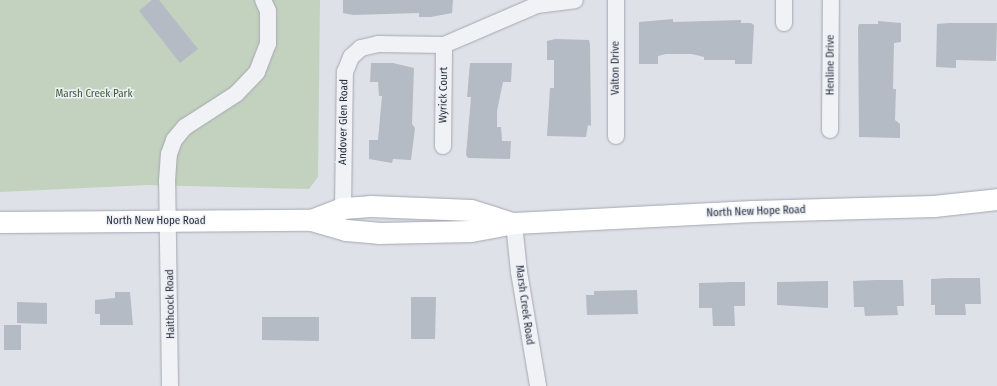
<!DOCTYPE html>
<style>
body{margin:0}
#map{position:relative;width:997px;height:386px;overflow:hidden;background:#dee1e7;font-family:"Fira Sans Condensed",sans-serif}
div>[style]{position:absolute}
.green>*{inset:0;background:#c3d1bf}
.building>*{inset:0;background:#b5bbc4}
.roads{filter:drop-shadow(0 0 1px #a4a8b1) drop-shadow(0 0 1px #a4a8b1)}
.minor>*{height:16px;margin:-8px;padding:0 8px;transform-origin:8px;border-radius:8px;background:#f1f2f6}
.major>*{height:21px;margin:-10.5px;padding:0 10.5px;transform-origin:10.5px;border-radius:10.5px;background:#fff}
span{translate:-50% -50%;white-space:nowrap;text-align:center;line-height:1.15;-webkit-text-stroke:3px #edf0f5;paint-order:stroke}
.street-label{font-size:11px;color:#282f3e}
.park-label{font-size:11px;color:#3b5935}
</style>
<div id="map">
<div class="green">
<div style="clip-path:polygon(0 0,320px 0,318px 177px,309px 189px,148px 185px,0 192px)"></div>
</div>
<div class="building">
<div style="clip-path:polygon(152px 0,159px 0,198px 49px,180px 63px,139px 11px)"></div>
<div style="clip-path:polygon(343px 0,453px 0,452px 13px,431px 17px,419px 17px,419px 13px,353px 15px,343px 13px)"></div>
<div style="clip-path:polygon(673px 19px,673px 22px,741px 20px,741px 23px,751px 23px,754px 25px,752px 64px,735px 64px,735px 60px,704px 60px,704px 57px,692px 54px,666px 54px,658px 56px,658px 64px,639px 64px,639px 22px)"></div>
<div style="clip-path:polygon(878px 21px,901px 23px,901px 42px,894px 43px,893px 89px,896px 89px,895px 120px,900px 124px,900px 138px,859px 137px,858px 27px,859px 24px,878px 24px)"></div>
<div style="clip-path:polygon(949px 23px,997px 23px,996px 61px,956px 60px,956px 68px,936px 67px,937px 24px)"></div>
<div style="clip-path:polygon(555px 39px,589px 40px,590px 44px,591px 126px,588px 125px,586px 137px,547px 136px,550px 88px,554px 88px,554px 60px,547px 60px,547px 41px)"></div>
<div style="clip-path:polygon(371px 63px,393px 63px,414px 68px,412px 124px,415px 128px,411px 160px,393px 159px,392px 163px,369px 159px,369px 140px,378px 140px,382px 96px,379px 96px,378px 82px,370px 82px)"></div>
<div style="clip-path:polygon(470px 63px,512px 63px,511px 82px,503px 82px,497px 111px,497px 127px,501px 127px,502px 141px,511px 141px,510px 159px,468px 158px,466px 155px,471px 97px,467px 97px)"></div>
<div style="clip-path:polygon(949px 278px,980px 278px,981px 304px,965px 304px,966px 315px,935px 315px,935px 305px,931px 305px,931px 279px)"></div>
<div style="clip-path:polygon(876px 280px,903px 280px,904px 306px,897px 306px,898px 315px,865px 316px,864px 307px,854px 307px,853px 281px)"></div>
<div style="clip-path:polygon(828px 281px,828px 308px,777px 305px,777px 282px)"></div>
<div style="clip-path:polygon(733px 282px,745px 282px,745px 306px,734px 306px,735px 326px,713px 326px,712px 308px,699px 308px,699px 283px)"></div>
<div style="clip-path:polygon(637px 290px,638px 314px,587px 315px,586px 295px,594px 295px,594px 291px)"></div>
<div style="clip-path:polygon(115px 292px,130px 292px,133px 325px,100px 325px,100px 314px,95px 314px,95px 300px,115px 298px)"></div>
<div style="clip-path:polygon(411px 297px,436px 297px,435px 339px,411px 339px)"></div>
<div style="clip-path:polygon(17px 302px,47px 303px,47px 324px,17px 323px)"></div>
<div style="clip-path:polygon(262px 317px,319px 317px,319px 341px,262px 340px)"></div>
<div style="clip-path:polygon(4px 325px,21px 325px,21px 350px,4px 350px)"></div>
</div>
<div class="roads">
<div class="minor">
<div style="left:784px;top:23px;width:23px;rotate:-90deg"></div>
<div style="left:830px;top:130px;width:130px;rotate:-89.6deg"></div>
<div style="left:616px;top:136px;width:136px;rotate:-90deg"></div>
<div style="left:443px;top:146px;width:101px;rotate:-89.4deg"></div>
<div style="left:343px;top:208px;width:136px;rotate:-89.2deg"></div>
<div style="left:345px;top:72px;width:16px;rotate:-68deg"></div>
<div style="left:351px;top:57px;width:13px;rotate:-42deg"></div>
<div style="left:361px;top:48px;width:17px;rotate:-13deg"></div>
<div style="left:378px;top:44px;width:66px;rotate:0.9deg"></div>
<div style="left:444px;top:45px;width:101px;rotate:-23.3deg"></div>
<div style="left:537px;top:5px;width:38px;rotate:-7deg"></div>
<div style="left:514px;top:223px;width:49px;rotate:84.2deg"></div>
<div style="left:519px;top:272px;width:116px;rotate:80.5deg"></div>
<div style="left:170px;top:386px;width:205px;rotate:-90.8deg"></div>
<div style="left:167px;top:181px;width:27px;rotate:-86deg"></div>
<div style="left:169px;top:154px;width:15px;rotate:-70deg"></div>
<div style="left:174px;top:140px;width:17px;rotate:-50deg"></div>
<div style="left:185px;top:127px;width:61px;rotate:-32.9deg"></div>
<div style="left:236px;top:94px;width:30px;rotate:-46deg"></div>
<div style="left:257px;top:72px;width:30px;rotate:-69deg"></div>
<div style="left:268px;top:44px;width:33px;rotate:-90deg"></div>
<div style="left:268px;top:11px;width:12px;rotate:-114deg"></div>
</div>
<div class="major">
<div style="left:311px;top:220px;width:34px;rotate:-21deg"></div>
<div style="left:343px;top:208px;width:27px;rotate:-4deg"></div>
<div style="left:370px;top:206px;width:101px;rotate:2.3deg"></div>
<div style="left:471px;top:210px;width:43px;rotate:17.6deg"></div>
<div style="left:0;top:222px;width:311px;rotate:-0.4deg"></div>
<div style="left:311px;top:220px;width:36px;rotate:16deg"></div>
<div style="left:346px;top:230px;width:32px;rotate:5deg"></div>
<div style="left:378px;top:233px;width:93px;rotate:-1.2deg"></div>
<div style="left:471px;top:231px;width:44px;rotate:-10.5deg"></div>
<div style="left:514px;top:223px;width:239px;rotate:-2.9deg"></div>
<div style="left:753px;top:211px;width:181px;rotate:-1.6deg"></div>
<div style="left:934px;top:206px;width:63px;rotate:-6.3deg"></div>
</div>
</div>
<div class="street-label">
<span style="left:831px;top:65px;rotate:-90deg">Henline Drive</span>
<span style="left:616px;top:68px;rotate:-90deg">Valton Drive</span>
<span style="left:444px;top:95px;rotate:-89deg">Wyrick Court</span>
<span style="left:344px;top:122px;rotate:-89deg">Andover Glen Road</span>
<span style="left:756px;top:212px;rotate:-2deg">North New Hope Road</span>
<span style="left:156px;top:221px">North New Hope Road</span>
<span style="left:171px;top:304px;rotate:-91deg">Haithcock Road</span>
<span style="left:524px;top:305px;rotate:82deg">Marsh Creek Road</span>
</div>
<div class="park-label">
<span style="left:94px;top:94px">Marsh Creek Park</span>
</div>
</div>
